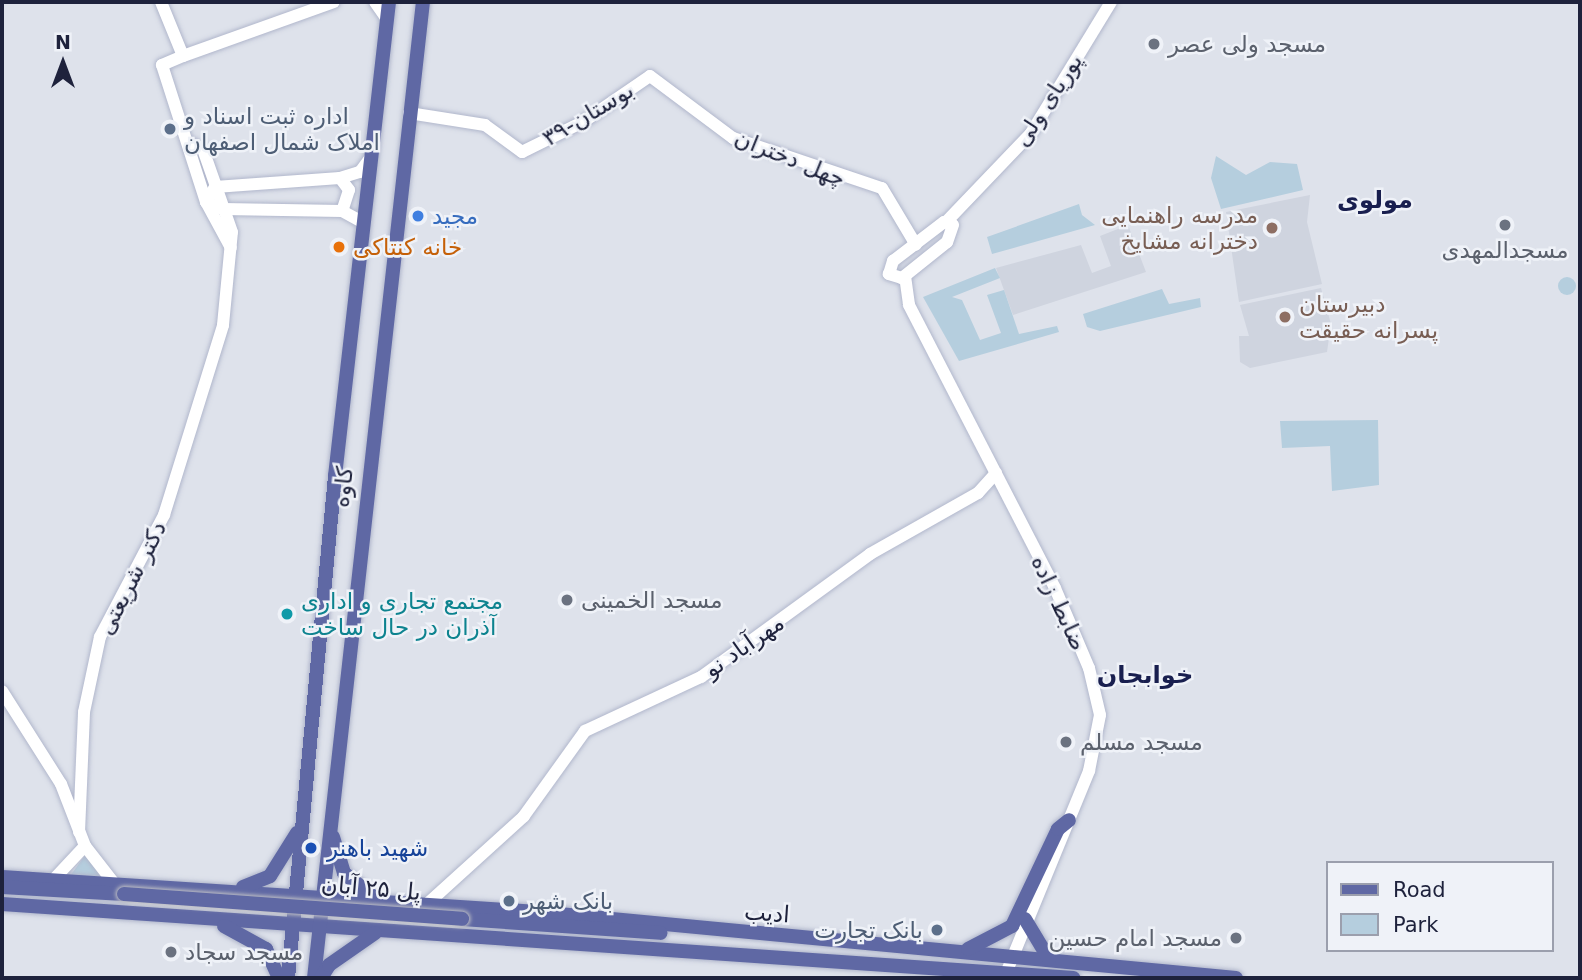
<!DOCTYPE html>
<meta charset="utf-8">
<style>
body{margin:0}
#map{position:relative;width:1582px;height:980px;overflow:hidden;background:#dee2eb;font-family:"DejaVu Sans","Noto Sans Arabic",sans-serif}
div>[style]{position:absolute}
.built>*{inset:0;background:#cfd4df}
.green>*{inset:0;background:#b5cede}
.round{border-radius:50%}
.roads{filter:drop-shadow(0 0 2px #b1b7cc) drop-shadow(0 0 2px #b1b7cc)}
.secondary>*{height:12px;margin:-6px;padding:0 6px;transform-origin:6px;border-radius:6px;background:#fff}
.primary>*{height:14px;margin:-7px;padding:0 7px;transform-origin:7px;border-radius:7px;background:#5f68a4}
.bridges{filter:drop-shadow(0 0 2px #bcbdc4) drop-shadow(0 0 2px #bcbdc4)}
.primary-bridge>*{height:14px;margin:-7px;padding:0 7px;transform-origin:7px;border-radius:7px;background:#5f68a4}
.dots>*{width:19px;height:19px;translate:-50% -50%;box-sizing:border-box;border:4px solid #eff2f8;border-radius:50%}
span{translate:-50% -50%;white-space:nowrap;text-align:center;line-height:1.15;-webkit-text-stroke:5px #eff2f8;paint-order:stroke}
.worship-label{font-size:23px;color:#5b616d}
.left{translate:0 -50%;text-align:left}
.right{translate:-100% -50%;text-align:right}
.street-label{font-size:23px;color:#1e223c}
.service-label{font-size:23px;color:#4e5e75}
.education-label{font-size:23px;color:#785e54}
.shop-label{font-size:23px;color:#366cbe}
.food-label{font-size:23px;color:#c56008}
.culture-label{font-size:23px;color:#0d838f}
.transit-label{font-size:23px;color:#164399}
.neighbourhood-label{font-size:24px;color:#191f4f;font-weight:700}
.frame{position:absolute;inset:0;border:4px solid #1e223c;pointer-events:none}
.legend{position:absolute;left:1326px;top:861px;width:228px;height:91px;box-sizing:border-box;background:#eff2f8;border:2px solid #9b9fad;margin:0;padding:9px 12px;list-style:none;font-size:21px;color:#1e223c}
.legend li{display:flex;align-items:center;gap:14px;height:35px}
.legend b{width:35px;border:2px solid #9b9fad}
.north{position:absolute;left:28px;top:28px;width:70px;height:70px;-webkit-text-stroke:5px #eff2f8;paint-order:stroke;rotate:0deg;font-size:19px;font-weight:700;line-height:28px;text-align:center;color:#1e223c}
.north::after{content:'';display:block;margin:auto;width:24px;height:32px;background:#1e223c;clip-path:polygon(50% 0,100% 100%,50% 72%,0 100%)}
</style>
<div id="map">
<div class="built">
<div style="clip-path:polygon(1310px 195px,1307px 222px,1322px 284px,1239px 302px,1226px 212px)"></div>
<div style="clip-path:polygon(1128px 225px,1146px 272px,1013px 315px,996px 268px,1081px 245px,1092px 273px,1111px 266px,1100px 236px)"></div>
<div style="clip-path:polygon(1321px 288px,1331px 324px,1327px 352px,1250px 368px,1240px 362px,1239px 336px,1249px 336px,1240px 305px)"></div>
</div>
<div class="green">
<div style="clip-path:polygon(1216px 156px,1246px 175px,1270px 162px,1297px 164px,1303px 190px,1221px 209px,1211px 178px)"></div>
<div style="clip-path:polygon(1079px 204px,1082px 215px,1095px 225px,992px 254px,987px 237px)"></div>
<div style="clip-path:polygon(995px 268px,1000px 278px,952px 297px,962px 300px,980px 340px,1001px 333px,987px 295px,1004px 290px,1019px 334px,1057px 326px,1059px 332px,959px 361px,923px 297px)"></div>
<div class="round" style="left:1558px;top:277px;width:18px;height:18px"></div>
<div style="clip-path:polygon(1162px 289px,1169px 304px,1200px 298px,1201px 307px,1100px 331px,1087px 327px,1083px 314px)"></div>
<div style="clip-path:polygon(1378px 420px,1379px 485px,1332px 491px,1330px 446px,1282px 448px,1280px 421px)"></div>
<div style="clip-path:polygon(86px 854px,102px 879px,70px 876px)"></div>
</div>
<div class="roads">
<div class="secondary">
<div style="left:161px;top:2px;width:58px;rotate:67.8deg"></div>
<div style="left:183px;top:56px;width:23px;rotate:157deg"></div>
<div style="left:162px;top:65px;width:144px;rotate:72.2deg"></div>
<div style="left:206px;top:202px;width:52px;rotate:61.5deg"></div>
<div style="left:375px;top:2px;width:21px;rotate:55deg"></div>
<div style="left:183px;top:56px;width:160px;rotate:-19.7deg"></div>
<div style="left:409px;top:113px;width:77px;rotate:9deg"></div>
<div style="left:485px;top:125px;width:46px;rotate:36.1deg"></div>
<div style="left:522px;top:152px;width:68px;rotate:-26.2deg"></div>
<div style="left:583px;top:122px;width:81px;rotate:-34.5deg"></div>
<div style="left:650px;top:76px;width:104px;rotate:36.8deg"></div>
<div style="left:733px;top:138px;width:157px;rotate:18.6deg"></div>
<div style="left:882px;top:188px;width:66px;rotate:59.2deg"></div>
<div style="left:340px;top:178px;width:15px;rotate:53deg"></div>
<div style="left:349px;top:190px;width:22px;rotate:108deg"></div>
<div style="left:947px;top:221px;width:122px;rotate:-46.3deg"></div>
<div style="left:1031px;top:133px;width:153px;rotate:-58.6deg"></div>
<div style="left:944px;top:222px;width:9px;rotate:18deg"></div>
<div style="left:953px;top:225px;width:18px;rotate:109deg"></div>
<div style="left:947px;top:242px;width:58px;rotate:141.3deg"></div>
<div style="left:902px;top:278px;width:14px;rotate:-163deg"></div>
<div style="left:889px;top:274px;width:14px;rotate:-73deg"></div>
<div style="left:893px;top:261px;width:64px;rotate:-37.4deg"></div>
<div style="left:364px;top:223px;width:25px;rotate:-151deg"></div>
<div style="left:342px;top:211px;width:119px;rotate:-179deg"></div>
<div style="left:223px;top:209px;width:18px;rotate:-158deg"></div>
<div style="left:206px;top:202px;width:17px;rotate:-59deg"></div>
<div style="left:215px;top:187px;width:125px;rotate:-4.1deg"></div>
<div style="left:340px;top:178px;width:21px;rotate:-17deg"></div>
<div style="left:360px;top:172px;width:17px;rotate:-54deg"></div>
<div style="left:905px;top:276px;width:29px;rotate:82deg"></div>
<div style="left:909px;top:305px;width:318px;rotate:62.7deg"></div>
<div style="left:1055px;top:588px;width:87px;rotate:67deg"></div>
<div style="left:1089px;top:668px;width:48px;rotate:76.8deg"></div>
<div style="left:1100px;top:715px;width:57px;rotate:101.1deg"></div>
<div style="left:1089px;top:771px;width:224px;rotate:112.3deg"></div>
<div style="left:2px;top:691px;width:110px;rotate:57.6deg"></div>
<div style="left:61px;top:784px;width:66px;rotate:68.8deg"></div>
<div style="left:85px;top:846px;width:46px;rotate:52.1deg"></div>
<div style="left:79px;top:832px;width:120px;rotate:-87.6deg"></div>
<div style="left:84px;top:712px;width:77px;rotate:-78deg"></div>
<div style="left:100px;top:637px;width:138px;rotate:-62.3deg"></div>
<div style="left:164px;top:515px;width:199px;rotate:-72.7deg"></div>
<div style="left:223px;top:325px;width:93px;rotate:-84.5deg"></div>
<div style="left:232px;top:232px;width:88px;rotate:-109.3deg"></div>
<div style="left:203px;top:149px;width:12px;rotate:-156deg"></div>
<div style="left:54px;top:879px;width:45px;rotate:-46.8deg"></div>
<div style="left:426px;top:905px;width:132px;rotate:-42.2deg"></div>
<div style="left:524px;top:816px;width:105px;rotate:-54.3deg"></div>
<div style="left:585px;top:731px;width:128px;rotate:-25deg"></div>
<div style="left:701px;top:677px;width:209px;rotate:-36deg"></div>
<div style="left:870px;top:554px;width:124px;rotate:-29.5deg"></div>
<div style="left:978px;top:493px;width:27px;rotate:-48deg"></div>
</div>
<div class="primary">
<div style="left:333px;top:837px;width:38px;rotate:73deg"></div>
<div style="left:344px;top:873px;width:43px;rotate:39.3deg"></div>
<div style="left:2px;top:877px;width:537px;rotate:3.74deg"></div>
<div style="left:538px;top:912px;width:701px;rotate:5.4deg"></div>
<div style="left:2px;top:887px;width:122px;rotate:3.3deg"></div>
<div style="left:243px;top:887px;width:29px;rotate:-22deg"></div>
<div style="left:270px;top:876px;width:51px;rotate:-57.9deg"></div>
<div style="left:2px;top:904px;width:1074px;rotate:3.95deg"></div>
<div style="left:462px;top:919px;width:199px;rotate:4deg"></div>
<div style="left:1025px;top:919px;width:47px;rotate:59deg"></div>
<div style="left:224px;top:926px;width:48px;rotate:28.7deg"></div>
<div style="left:266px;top:949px;width:32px;rotate:66deg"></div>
<div style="left:968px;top:949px;width:50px;rotate:-27.6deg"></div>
<div style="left:1012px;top:926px;width:107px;rotate:-64.6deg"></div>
<div style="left:1058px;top:829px;width:14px;rotate:-39deg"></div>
<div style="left:288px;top:978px;width:504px;rotate:-84.65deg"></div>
<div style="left:335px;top:476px;width:477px;rotate:-83.5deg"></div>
<div style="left:314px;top:978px;width:982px;rotate:-83.63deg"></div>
<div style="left:321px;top:978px;width:15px;rotate:-58deg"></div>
<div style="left:329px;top:965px;width:56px;rotate:-34.8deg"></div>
</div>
</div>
<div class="bridges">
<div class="primary-bridge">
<div style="left:124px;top:894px;width:339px;rotate:4.2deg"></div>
</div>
</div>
<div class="dots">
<div style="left:1154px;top:44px;background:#6b7280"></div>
<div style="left:170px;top:129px;background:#5c6f8a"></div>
<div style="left:418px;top:216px;background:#3f7fe0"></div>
<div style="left:1505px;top:225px;background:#6b7280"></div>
<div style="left:1272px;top:228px;background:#8d6e63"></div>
<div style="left:339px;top:247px;background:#e8710a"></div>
<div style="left:1285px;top:317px;background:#8d6e63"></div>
<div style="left:567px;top:600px;background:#6b7280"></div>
<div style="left:287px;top:614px;background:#0f9aa8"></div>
<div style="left:1066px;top:742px;background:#6b7280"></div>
<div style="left:311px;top:848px;background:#1a4fb4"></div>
<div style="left:509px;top:901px;background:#5c6f8a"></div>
<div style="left:937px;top:930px;background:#5c6f8a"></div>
<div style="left:1236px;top:938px;background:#6b7280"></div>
<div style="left:171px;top:952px;background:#6b7280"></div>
</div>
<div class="worship-label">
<span class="left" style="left:1168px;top:44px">مسجد ولی عصر</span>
<span style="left:1505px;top:250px">مسجدالمهدی</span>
<span class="left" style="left:581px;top:600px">مسجد الخمینی</span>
<span class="left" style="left:1080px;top:742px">مسجد مسلم</span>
<span class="right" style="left:1222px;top:938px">مسجد امام حسین</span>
<span class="left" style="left:185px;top:952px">مسجد سجاد</span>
</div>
<div class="street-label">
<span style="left:1048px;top:100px;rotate:-57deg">پوریای ولی</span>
<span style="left:588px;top:114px;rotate:-31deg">۳۹-بوستان</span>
<span style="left:790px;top:158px;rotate:22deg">چهل دختران</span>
<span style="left:343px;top:487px;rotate:-84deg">کاوه</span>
<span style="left:132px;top:578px;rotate:-63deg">دکتر شریعتی</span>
<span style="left:1059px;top:603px;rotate:65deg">ضابط زاده</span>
<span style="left:744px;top:646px;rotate:-35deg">مهرآباد نو</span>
<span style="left:371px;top:888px;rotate:5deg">پل ۲۵ آبان</span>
<span style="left:767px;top:913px;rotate:4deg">ادیب</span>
</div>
<div class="service-label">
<span class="left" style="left:184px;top:129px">اداره ثبت اسناد و<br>املاک شمال اصفهان</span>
<span class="left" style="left:523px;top:901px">بانک شهر</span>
<span class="right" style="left:923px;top:930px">بانک تجارت</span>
</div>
<div class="education-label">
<span class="right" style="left:1258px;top:228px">مدرسه راهنمایی<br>دخترانه مشایخ</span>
<span class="left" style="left:1299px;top:317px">دبیرستان<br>پسرانه حقیقت</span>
</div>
<div class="shop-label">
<span class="left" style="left:432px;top:216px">مجید</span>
</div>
<div class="food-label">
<span class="left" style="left:353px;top:247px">خانه کنتاکی</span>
</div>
<div class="culture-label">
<span class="left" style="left:301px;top:614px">مجتمع تجاری و اداری<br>آذران در حال ساخت</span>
</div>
<div class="transit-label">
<span class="left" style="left:327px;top:848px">شهید باهنر</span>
</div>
<div class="neighbourhood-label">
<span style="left:1375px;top:201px">مولوی</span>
<span style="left:1145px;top:676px">خوابجان</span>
</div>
<div class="frame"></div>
<ul class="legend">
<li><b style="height:9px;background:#5f68a4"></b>Road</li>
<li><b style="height:19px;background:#b5cede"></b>Park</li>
</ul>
<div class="north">N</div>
</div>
